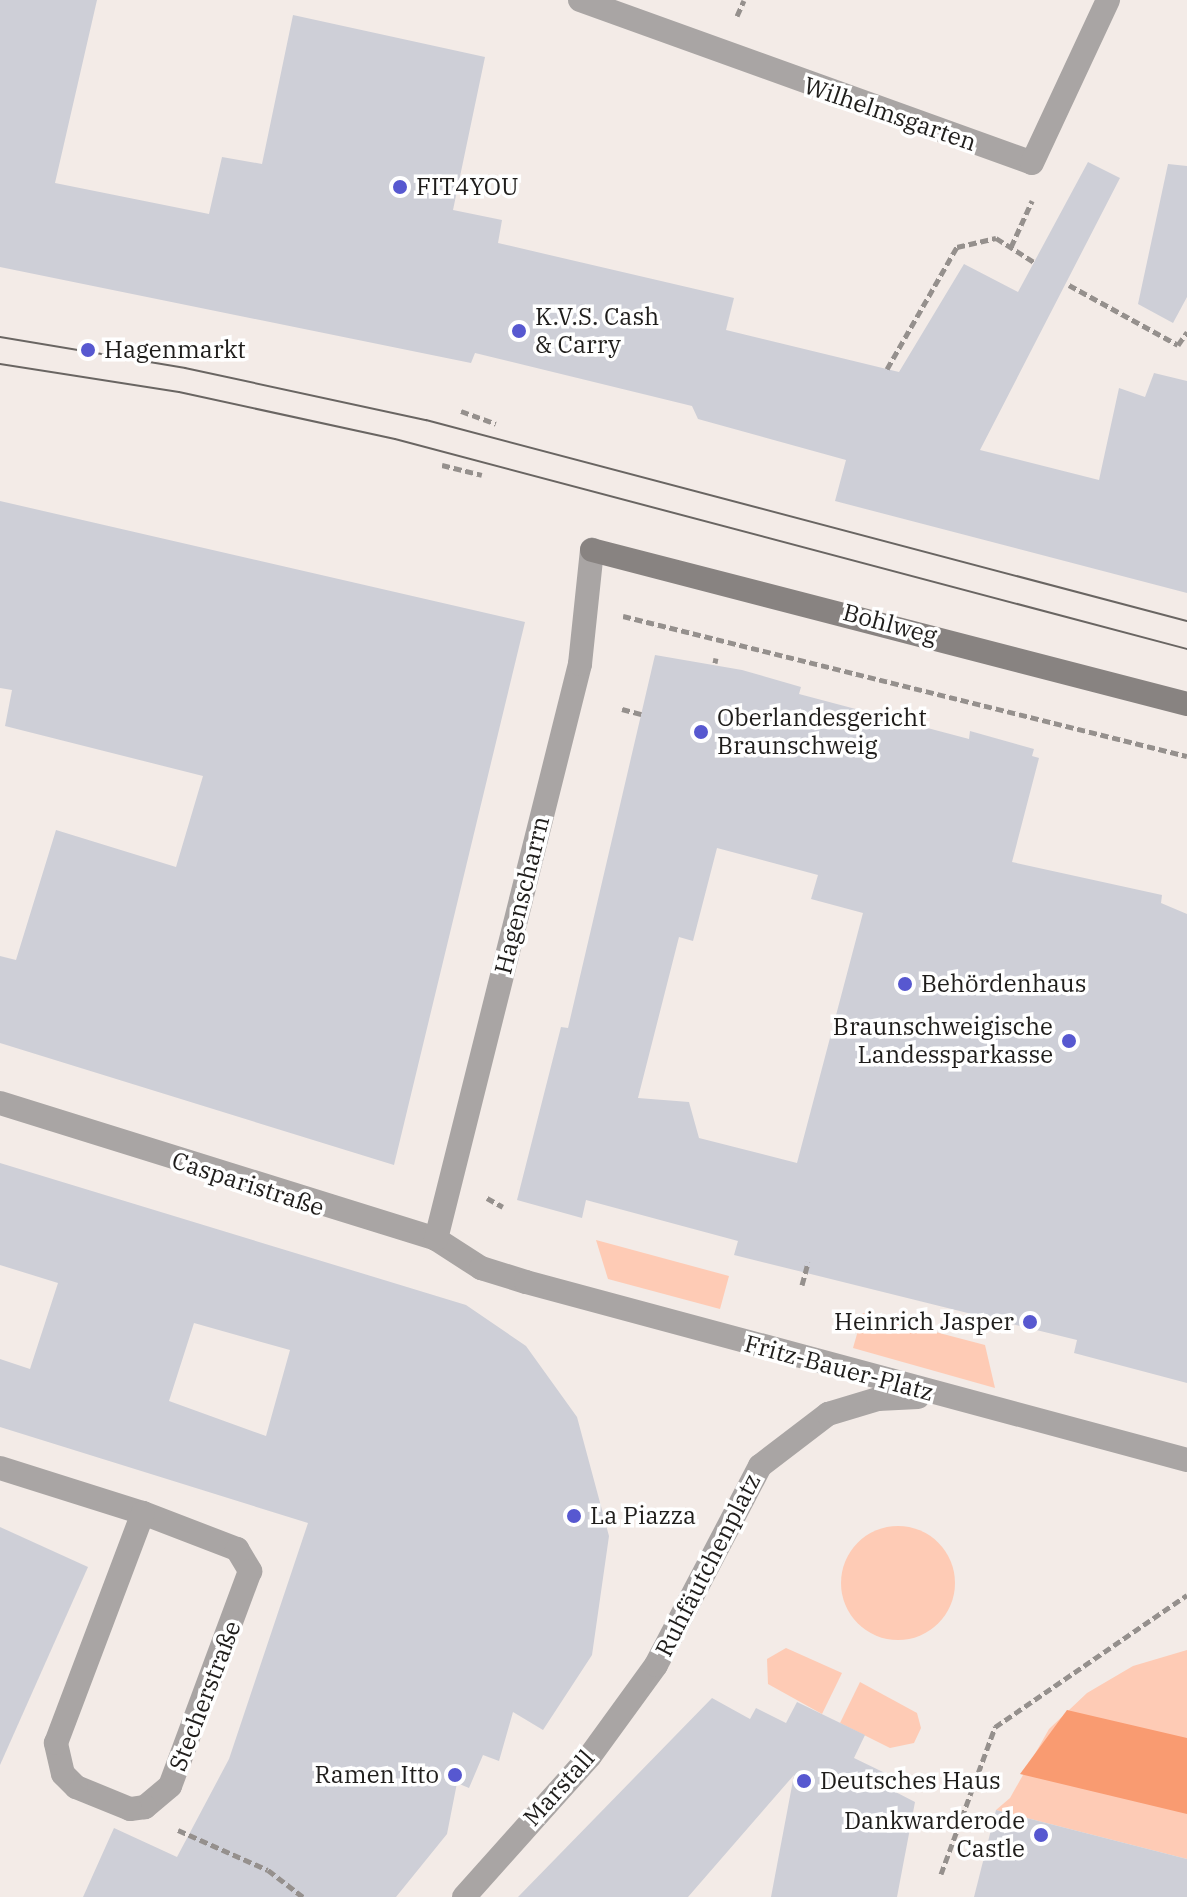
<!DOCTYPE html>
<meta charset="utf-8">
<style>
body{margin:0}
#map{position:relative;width:1187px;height:1897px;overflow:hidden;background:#f3ebe7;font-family:"IBM Plex Serif",serif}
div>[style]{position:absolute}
.green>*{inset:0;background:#fecbb5}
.round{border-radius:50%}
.water>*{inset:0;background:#f99b71}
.building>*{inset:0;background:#cecfd7}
.path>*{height:5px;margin-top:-2.5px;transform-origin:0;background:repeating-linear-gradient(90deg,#95908d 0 8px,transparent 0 12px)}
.minor>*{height:24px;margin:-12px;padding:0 12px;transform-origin:12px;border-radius:12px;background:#a9a5a4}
.secondary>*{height:24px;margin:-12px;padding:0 12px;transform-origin:12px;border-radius:12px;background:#888381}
.tram>*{height:2px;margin:-1px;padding:0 1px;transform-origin:1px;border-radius:1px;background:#696562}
.dots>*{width:22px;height:22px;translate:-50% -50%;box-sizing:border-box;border:4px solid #fff;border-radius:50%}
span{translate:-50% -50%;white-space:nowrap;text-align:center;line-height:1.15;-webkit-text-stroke:7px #fff;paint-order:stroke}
.street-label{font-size:24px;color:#1f1d1b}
.poi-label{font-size:24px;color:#1f1d1b}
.left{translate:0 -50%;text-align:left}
.right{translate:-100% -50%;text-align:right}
</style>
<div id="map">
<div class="green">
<div style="clip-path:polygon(596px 1240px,729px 1276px,720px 1309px,608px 1279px)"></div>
<div style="clip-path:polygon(863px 1313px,985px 1345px,995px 1388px,853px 1348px)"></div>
<div class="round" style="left:841px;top:1526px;width:114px;height:114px"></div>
<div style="clip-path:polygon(786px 1648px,842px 1673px,822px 1714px,768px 1684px,767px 1659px)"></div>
<div style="clip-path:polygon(1187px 1650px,1187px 1859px,996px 1810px,1010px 1798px,1049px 1729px,1087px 1693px,1133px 1666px)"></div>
<div style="clip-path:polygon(860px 1682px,917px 1713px,921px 1728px,914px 1743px,890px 1748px,840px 1723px)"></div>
</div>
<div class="water">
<div style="clip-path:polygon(1067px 1710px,1187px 1738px,1187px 1814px,1020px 1774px)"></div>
</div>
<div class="building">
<div style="clip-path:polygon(0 0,97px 0,55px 183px,209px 214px,222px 157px,262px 164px,293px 15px,485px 57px,453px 210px,502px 220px,498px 243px,734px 298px,726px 330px,899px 372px,964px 264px,1018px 292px,1088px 162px,1120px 178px,980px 450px,1099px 480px,1119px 388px,1145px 397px,1154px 373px,1187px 381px,1187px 593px,835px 501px,846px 460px,698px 419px,692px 406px,475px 353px,471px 363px,0 267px)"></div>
<div style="clip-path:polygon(1168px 164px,1187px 166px,1187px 297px,1173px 323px,1138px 304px)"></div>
<div style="clip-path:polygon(0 501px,525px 622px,394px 1165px,0 1043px,0 956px,16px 960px,56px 830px,176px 867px,203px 776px,5px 726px,12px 690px,0 688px)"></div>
<div style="clip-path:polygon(evenodd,655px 655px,742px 670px,801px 687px,799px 694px,969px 739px,970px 731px,1034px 749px,1032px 756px,1039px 758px,1012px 862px,1162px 895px,1161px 903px,1187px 914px,1187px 1383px,1074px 1353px,1077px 1340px,734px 1255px,738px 1241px,586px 1200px,582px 1218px,517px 1200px,561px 1027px,568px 1028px,655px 655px,717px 848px,818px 875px,811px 899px,863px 913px,797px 1163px,699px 1138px,689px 1102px,638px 1098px,679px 937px,693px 941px,717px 848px)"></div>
<div style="clip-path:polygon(evenodd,0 1163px,466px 1305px,526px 1346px,577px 1417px,609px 1536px,592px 1655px,543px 1730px,513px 1712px,499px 1761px,483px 1755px,469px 1788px,457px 1783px,447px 1834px,396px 1897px,83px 1897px,114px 1828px,177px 1857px,229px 1759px,308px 1523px,0 1427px,0 1359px,30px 1369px,58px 1283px,0 1265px,0 1163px,194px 1323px,290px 1350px,266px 1436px,169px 1401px,194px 1323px)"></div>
<div style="clip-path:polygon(0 1527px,88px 1567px,0 1765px)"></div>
<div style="clip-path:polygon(712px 1698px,750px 1719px,756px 1708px,786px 1723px,797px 1702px,865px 1735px,854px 1758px,885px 1773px,880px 1784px,915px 1802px,897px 1897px,771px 1897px,794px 1775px,688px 1897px,518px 1897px)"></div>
<div style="clip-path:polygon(996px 1810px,1187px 1859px,1187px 1897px,974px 1897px)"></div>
</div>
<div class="path">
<div style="left:737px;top:16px;width:17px;rotate:-66deg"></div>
<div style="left:1011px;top:247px;width:51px;rotate:-65.5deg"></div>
<div style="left:1069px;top:285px;width:124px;rotate:28.8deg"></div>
<div style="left:1178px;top:345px;width:16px;rotate:-55deg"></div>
<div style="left:887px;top:369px;width:141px;rotate:-60.2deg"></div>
<div style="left:957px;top:247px;width:40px;rotate:-13deg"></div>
<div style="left:996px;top:238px;width:45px;rotate:32.3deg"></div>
<div style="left:461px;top:411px;width:37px;rotate:20deg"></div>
<div style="left:442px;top:465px;width:41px;rotate:14deg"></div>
<div style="left:623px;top:616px;width:581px;rotate:13.94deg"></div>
<div style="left:715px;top:663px;width:5px;rotate:-79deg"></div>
<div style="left:622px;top:709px;width:20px;rotate:15deg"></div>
<div style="left:487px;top:1198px;width:18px;rotate:29deg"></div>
<div style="left:802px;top:1285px;width:24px;rotate:-75deg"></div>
<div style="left:178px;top:1830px;width:98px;rotate:24deg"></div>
<div style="left:268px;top:1870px;width:44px;rotate:37.6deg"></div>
<div style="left:941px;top:1874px;width:157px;rotate:-69.8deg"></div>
<div style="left:995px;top:1727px;width:233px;rotate:-34.5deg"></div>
</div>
<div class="minor">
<div style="left:580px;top:0;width:480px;rotate:19.8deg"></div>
<div style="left:1032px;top:163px;width:180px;rotate:-65deg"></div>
<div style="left:0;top:1103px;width:457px;rotate:17.3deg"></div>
<div style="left:436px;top:1239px;width:54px;rotate:32.8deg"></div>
<div style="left:481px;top:1268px;width:47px;rotate:17.3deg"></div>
<div style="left:526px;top:1282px;width:685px;rotate:15.07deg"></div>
<div style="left:436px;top:1239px;width:593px;rotate:-75.94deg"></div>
<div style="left:580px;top:664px;width:115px;rotate:-84deg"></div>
<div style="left:0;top:1468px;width:150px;rotate:17.5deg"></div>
<div style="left:143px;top:1513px;width:101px;rotate:21deg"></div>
<div style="left:237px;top:1549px;width:26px;rotate:59deg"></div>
<div style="left:250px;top:1571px;width:229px;rotate:110.4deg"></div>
<div style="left:170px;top:1786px;width:33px;rotate:140deg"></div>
<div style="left:145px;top:1807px;width:15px;rotate:172deg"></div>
<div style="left:130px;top:1809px;width:58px;rotate:-157.8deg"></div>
<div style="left:76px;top:1787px;width:18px;rotate:-135deg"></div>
<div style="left:63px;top:1774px;width:32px;rotate:-103deg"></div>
<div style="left:56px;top:1743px;width:246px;rotate:-69.3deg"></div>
<div style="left:464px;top:1897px;width:189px;rotate:-48.2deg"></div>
<div style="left:590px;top:1756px;width:112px;rotate:-54deg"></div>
<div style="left:656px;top:1665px;width:225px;rotate:-62.4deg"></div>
<div style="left:760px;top:1466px;width:86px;rotate:-37.4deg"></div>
<div style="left:828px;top:1414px;width:52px;rotate:-16.7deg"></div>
<div style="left:878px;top:1399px;width:40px;rotate:-2.9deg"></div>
</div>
<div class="secondary">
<div style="left:592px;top:550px;width:615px;rotate:14.51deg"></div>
</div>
<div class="tram">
<div style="left:0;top:337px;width:188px;rotate:9.5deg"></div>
<div style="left:185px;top:368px;width:247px;rotate:12.2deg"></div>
<div style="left:426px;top:420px;width:787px;rotate:14.8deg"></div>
<div style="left:0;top:364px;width:181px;rotate:8.9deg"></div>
<div style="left:179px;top:392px;width:221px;rotate:12.3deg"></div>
<div style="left:395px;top:439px;width:819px;rotate:14.85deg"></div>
</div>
<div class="dots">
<div style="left:400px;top:187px;background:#5758d0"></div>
<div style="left:519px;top:331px;background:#5758d0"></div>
<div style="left:88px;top:350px;background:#5758d0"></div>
<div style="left:701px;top:732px;background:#5758d0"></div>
<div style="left:905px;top:984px;background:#5758d0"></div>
<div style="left:1069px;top:1041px;background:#5758d0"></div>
<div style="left:1030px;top:1322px;background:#5758d0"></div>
<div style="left:574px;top:1516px;background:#5758d0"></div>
<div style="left:455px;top:1775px;background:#5758d0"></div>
<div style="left:804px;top:1781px;background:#5758d0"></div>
<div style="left:1041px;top:1835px;background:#5758d0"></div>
</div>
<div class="street-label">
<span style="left:890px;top:114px;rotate:19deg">Wilhelmsgarten</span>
<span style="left:890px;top:624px;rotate:15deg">Bohlweg</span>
<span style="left:522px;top:895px;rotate:-76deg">Hagenscharrn</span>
<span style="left:248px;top:1184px;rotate:18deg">Casparistraße</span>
<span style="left:839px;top:1368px;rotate:15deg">Fritz-Bauer-Platz</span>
<span style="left:708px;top:1565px;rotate:-63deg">Ruhfäutchenplatz</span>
<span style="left:205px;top:1696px;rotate:-69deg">Stecherstraße</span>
<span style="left:559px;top:1788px;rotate:-48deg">Marstall</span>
</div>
<div class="poi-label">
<span class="left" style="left:416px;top:187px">FIT4YOU</span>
<span class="left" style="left:535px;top:331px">K.V.S. Cash<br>&amp; Carry</span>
<span class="left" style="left:104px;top:350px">Hagenmarkt</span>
<span class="left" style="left:717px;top:732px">Oberlandesgericht<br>Braunschweig</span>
<span class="left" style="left:921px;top:984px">Behördenhaus</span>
<span class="right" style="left:1053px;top:1041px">Braunschweigische<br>Landessparkasse</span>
<span class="right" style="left:1014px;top:1322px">Heinrich Jasper</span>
<span class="left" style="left:590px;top:1516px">La Piazza</span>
<span class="right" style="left:439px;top:1775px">Ramen Itto</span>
<span class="left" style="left:820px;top:1781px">Deutsches Haus</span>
<span class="right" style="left:1025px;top:1835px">Dankwarderode<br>Castle</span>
</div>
</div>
